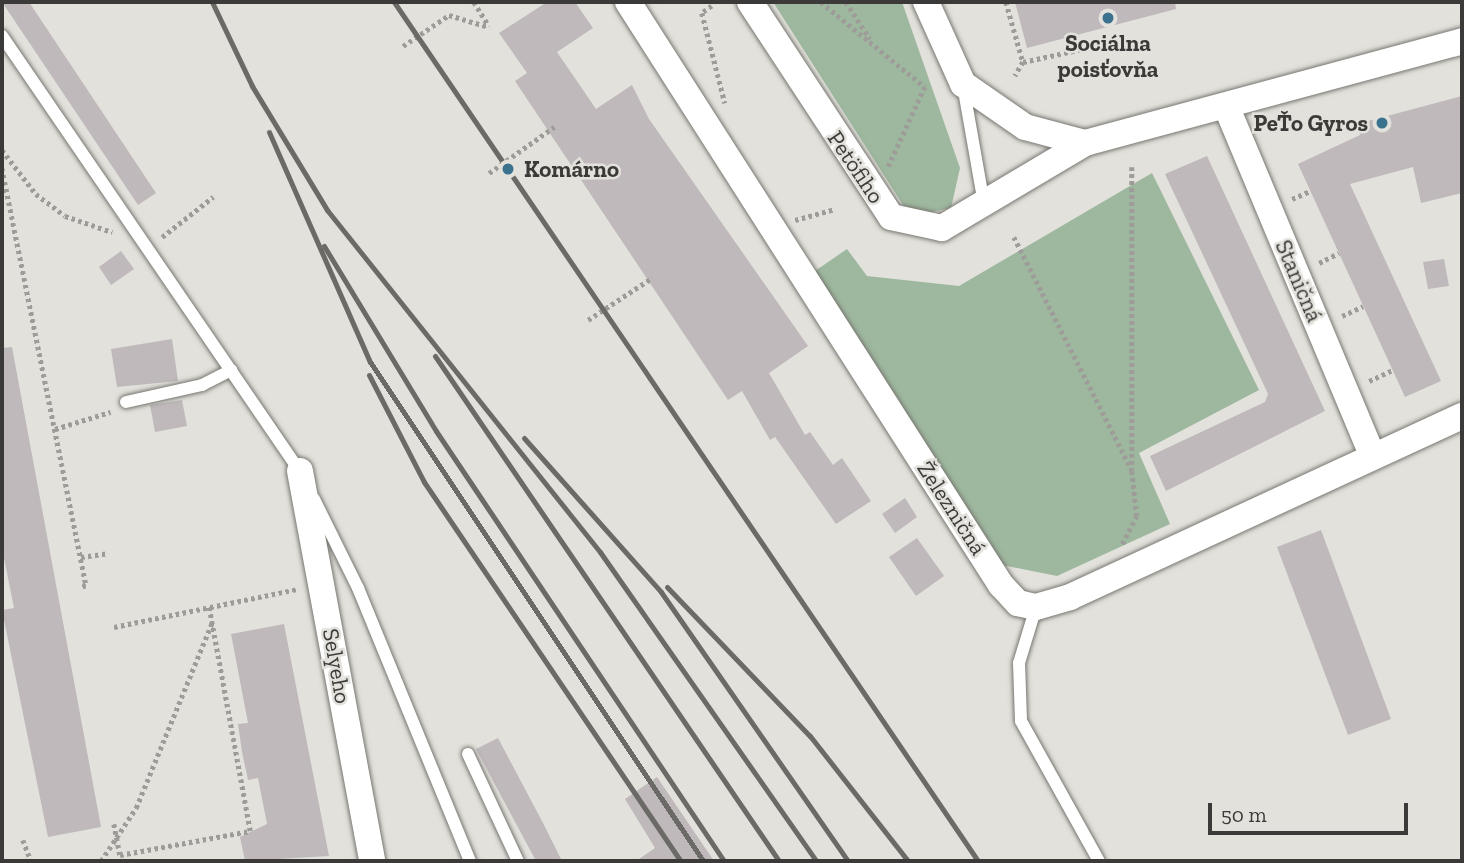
<!DOCTYPE html>
<meta charset="utf-8">
<style>
body{margin:0}
#map{position:relative;width:1464px;height:863px;overflow:hidden;background:#e2e1db;font-family:"Zilla Slab",serif}
div>[style]{position:absolute}
.green>*{inset:0;background:#9eb89f}
.building>*{inset:0;background:#bfb9bc}
.path>*{height:4.5px;margin-top:-2.25px;transform-origin:0;background:repeating-linear-gradient(90deg,#9d9c98 0 3.5px,transparent 0 7px)}
.roads{filter:drop-shadow(0 0 2px #787771) drop-shadow(0 0 2px #787771)}
.service>*{height:12px;margin:-6px;padding:0 6px;transform-origin:6px;border-radius:6px;background:#fff}
.minor>*{height:26px;margin:-13px;padding:0 13px;transform-origin:13px;border-radius:13px;background:#fff}
.rail>*{height:5px;margin:-2.5px;padding:0 2.5px;transform-origin:2.5px;border-radius:2.5px;background:#6b6a67}
.dots>*{width:19px;height:19px;translate:-50% -50%;box-sizing:border-box;border:4px solid #e2e1db;border-radius:50%}
span{translate:-50% -50%;white-space:nowrap;text-align:center;line-height:1.15;-webkit-text-stroke:5px #e2e1db;paint-order:stroke}
.poi-label{font-size:23px;color:#3b3a38;font-weight:700}
.right{translate:-100% -50%;text-align:right}
.left{translate:0 -50%;text-align:left}
.street-label{font-size:23px;color:#3b3a38}
.frame{position:absolute;inset:0;border:4px solid #3b3a38;pointer-events:none}
.scale{position:absolute;left:1208px;top:803px;width:200px;height:32px;box-sizing:border-box;border:4px solid #3b3a38;border-top:0;padding-left:9px;font-size:21px;line-height:24px;white-space:nowrap;color:#3b3a38;-webkit-text-stroke:5px #e2e1db;paint-order:stroke}
</style>
<div id="map">
<div class="green">
<div style="clip-path:polygon(773px 2px,902px 2px,960px 168px,951px 208px,926px 213px,905px 208px)"></div>
<div style="clip-path:polygon(1152px 173px,1259px 390px,1139px 453px,1170px 524px,1057px 576px,1002px 565px,815px 271px,847px 249px,867px 276px,959px 286px)"></div>
</div>
<div class="building">
<div style="clip-path:polygon(2px 2px,29px 2px,156px 193px,138px 205px)"></div>
<div style="clip-path:polygon(547px 2px,575px 2px,593px 28px,557px 52px,596px 109px,632px 85px,649px 119px,808px 346px,769px 373px,805px 435px,810px 432px,833px 465px,842px 458px,871px 501px,836px 524px,775px 437px,770px 440px,742px 391px,728px 400px,515px 81px,527px 73px,499px 33px)"></div>
<div style="clip-path:polygon(1015px 2px,1175px 2px,1176px 9px,1027px 48px)"></div>
<div style="clip-path:polygon(1462px 96px,1462px 193px,1421px 203px,1413px 167px,1350px 184px,1441px 381px,1405px 397px,1298px 164px,1360px 135px,1357px 124px)"></div>
<div style="clip-path:polygon(1207px 156px,1325px 411px,1166px 491px,1150px 456px,1265px 402px,1268px 394px,1165px 174px)"></div>
<div style="clip-path:polygon(121px 251px,134px 269px,111px 285px,99px 267px)"></div>
<div style="clip-path:polygon(1444px 259px,1449px 286px,1428px 289px,1423px 262px)"></div>
<div style="clip-path:polygon(172px 339px,178px 381px,117px 387px,111px 349px)"></div>
<div style="clip-path:polygon(12px 347px,101px 827px,48px 837px,2px 610px,14px 608px,2px 548px,2px 348px)"></div>
<div style="clip-path:polygon(182px 400px,187px 426px,155px 432px,150px 405px)"></div>
<div style="clip-path:polygon(905px 498px,917px 517px,895px 533px,882px 514px)"></div>
<div style="clip-path:polygon(1321px 530px,1391px 719px,1348px 735px,1277px 547px)"></div>
<div style="clip-path:polygon(917px 538px,944px 576px,916px 596px,889px 557px)"></div>
<div style="clip-path:polygon(284px 624px,329px 856px,245px 861px,240px 837px,267px 824px,258px 778px,248px 780px,242px 752px,238px 724px,248px 723px,231px 634px)"></div>
<div style="clip-path:polygon(498px 738px,544px 825px,562px 861px,536px 861px,476px 749px)"></div>
<div style="clip-path:polygon(657px 777px,714px 861px,636px 861px,655px 848px,625px 799px)"></div>
</div>
<div class="path">
<div style="left:474px;top:2px;width:28px;rotate:58deg"></div>
<div style="left:821px;top:2px;width:134px;rotate:39.3deg"></div>
<div style="left:925px;top:87px;width:89px;rotate:114.6deg"></div>
<div style="left:846px;top:2px;width:44px;rotate:57deg"></div>
<div style="left:1006px;top:2px;width:62px;rotate:74.2deg"></div>
<div style="left:1023px;top:62px;width:16px;rotate:120deg"></div>
<div style="left:712px;top:6px;width:12px;rotate:145deg"></div>
<div style="left:702px;top:13px;width:93px;rotate:75.7deg"></div>
<div style="left:403px;top:46px;width:55px;rotate:-34deg"></div>
<div style="left:449px;top:15px;width:42px;rotate:16.7deg"></div>
<div style="left:1023px;top:62px;width:84px;rotate:-12.4deg"></div>
<div style="left:2px;top:150px;width:56px;rotate:52.3deg"></div>
<div style="left:36px;top:194px;width:36px;rotate:37deg"></div>
<div style="left:65px;top:216px;width:50px;rotate:18.8deg"></div>
<div style="left:1132px;top:167px;width:303px;rotate:90deg"></div>
<div style="left:2px;top:168px;width:426px;rotate:78.6deg"></div>
<div style="left:86px;top:586px;width:5px;rotate:169deg"></div>
<div style="left:489px;top:173px;width:80px;rotate:-35.3deg"></div>
<div style="left:1292px;top:199px;width:20px;rotate:-24deg"></div>
<div style="left:795px;top:220px;width:41px;rotate:-15.4deg"></div>
<div style="left:162px;top:237px;width:65px;rotate:-38.1deg"></div>
<div style="left:1014px;top:237px;width:262px;rotate:63.2deg"></div>
<div style="left:1132px;top:471px;width:45px;rotate:83.7deg"></div>
<div style="left:1137px;top:516px;width:33px;rotate:117deg"></div>
<div style="left:1319px;top:263px;width:22px;rotate:-27deg"></div>
<div style="left:1342px;top:316px;width:23px;rotate:-25deg"></div>
<div style="left:588px;top:320px;width:77px;rotate:-33.3deg"></div>
<div style="left:1369px;top:381px;width:26px;rotate:-25deg"></div>
<div style="left:55px;top:429px;width:58px;rotate:-17.2deg"></div>
<div style="left:81px;top:557px;width:27px;rotate:-8deg"></div>
<div style="left:114px;top:627px;width:187px;rotate:-11.7deg"></div>
<div style="left:114px;top:824px;width:32px;rotate:79deg"></div>
<div style="left:120px;top:855px;width:132px;rotate:-10.5deg"></div>
<div style="left:250px;top:831px;width:228px;rotate:-100.4deg"></div>
<div style="left:23px;top:840px;width:22px;rotate:69deg"></div>
<div style="left:101px;top:861px;width:64px;rotate:-56.6deg"></div>
<div style="left:136px;top:808px;width:200px;rotate:-67.7deg"></div>
</div>
<div class="roads">
<div class="service">
<div style="left:2px;top:36px;width:529px;rotate:55.62deg"></div>
<div style="left:963px;top:85px;width:121px;rotate:80deg"></div>
<div style="left:126px;top:402px;width:78px;rotate:-12.6deg"></div>
<div style="left:202px;top:385px;width:33px;rotate:-27deg"></div>
<div style="left:314px;top:499px;width:99px;rotate:63.7deg"></div>
<div style="left:358px;top:588px;width:295px;rotate:67.7deg"></div>
<div style="left:1036px;top:607px;width:59px;rotate:106.9deg"></div>
<div style="left:1019px;top:663px;width:58px;rotate:88deg"></div>
<div style="left:1021px;top:721px;width:160px;rotate:60.9deg"></div>
<div style="left:468px;top:754px;width:118px;rotate:65deg"></div>
</div>
<div class="minor">
<div style="left:628px;top:2px;width:692px;rotate:57.39deg"></div>
<div style="left:1001px;top:585px;width:25px;rotate:47deg"></div>
<div style="left:1018px;top:603px;width:18px;rotate:13deg"></div>
<div style="left:1036px;top:607px;width:35px;rotate:-16deg"></div>
<div style="left:1070px;top:597px;width:432px;rotate:-24.8deg"></div>
<div style="left:750px;top:2px;width:257px;rotate:56.7deg"></div>
<div style="left:891px;top:217px;width:52px;rotate:12.2deg"></div>
<div style="left:942px;top:228px;width:166px;rotate:-30.7deg"></div>
<div style="left:1085px;top:143px;width:391px;rotate:-15.1deg"></div>
<div style="left:926px;top:2px;width:90px;rotate:65.7deg"></div>
<div style="left:963px;top:84px;width:75px;rotate:34.7deg"></div>
<div style="left:1025px;top:127px;width:62px;rotate:14.9deg"></div>
<div style="left:1227px;top:108px;width:374px;rotate:67.3deg"></div>
<div style="left:300px;top:471px;width:397px;rotate:79.5deg"></div>
</div>
</div>
<div class="rail">
<div style="left:212px;top:2px;width:93px;rotate:64.5deg"></div>
<div style="left:252px;top:86px;width:145px;rotate:58.8deg"></div>
<div style="left:327px;top:210px;width:438px;rotate:51.4deg"></div>
<div style="left:600px;top:552px;width:377px;rotate:55deg"></div>
<div style="left:394px;top:2px;width:1039px;rotate:55.79deg"></div>
<div style="left:269px;top:132px;width:251px;rotate:66.3deg"></div>
<div style="left:370px;top:362px;width:600px;rotate:56.28deg"></div>
<div style="left:324px;top:246px;width:216px;rotate:58.8deg"></div>
<div style="left:436px;top:431px;width:518px;rotate:56.19deg"></div>
<div style="left:435px;top:356px;width:611px;rotate:55.74deg"></div>
<div style="left:369px;top:375px;width:120px;rotate:62.8deg"></div>
<div style="left:424px;top:482px;width:458px;rotate:55.9deg"></div>
<div style="left:524px;top:438px;width:206px;rotate:48.3deg"></div>
<div style="left:661px;top:592px;width:328px;rotate:55.2deg"></div>
<div style="left:667px;top:587px;width:207px;rotate:46.2deg"></div>
<div style="left:810px;top:736px;width:159px;rotate:51.9deg"></div>
</div>
<div class="dots">
<div style="left:1108px;top:18px;background:#3b728d"></div>
<div style="left:1382px;top:123px;background:#3b728d"></div>
<div style="left:508px;top:169px;background:#3b728d"></div>
</div>
<div class="poi-label">
<span style="left:1108px;top:56px">Sociálna<br>poisťovňa</span>
<span class="right" style="left:1368px;top:123px">PeŤo Gyros</span>
<span class="left" style="left:524px;top:169px">Komárno</span>
</div>
<div class="street-label">
<span style="left:856px;top:167px;rotate:56deg">Petöfiho</span>
<span style="left:1299px;top:281px;rotate:67deg">Staničná</span>
<span style="left:952px;top:508px;rotate:57deg">Železničná</span>
<span style="left:337px;top:666px;rotate:80deg">Selyeho</span>
</div>
<div class="frame"></div>
<div class="scale">50 m</div>
</div>
